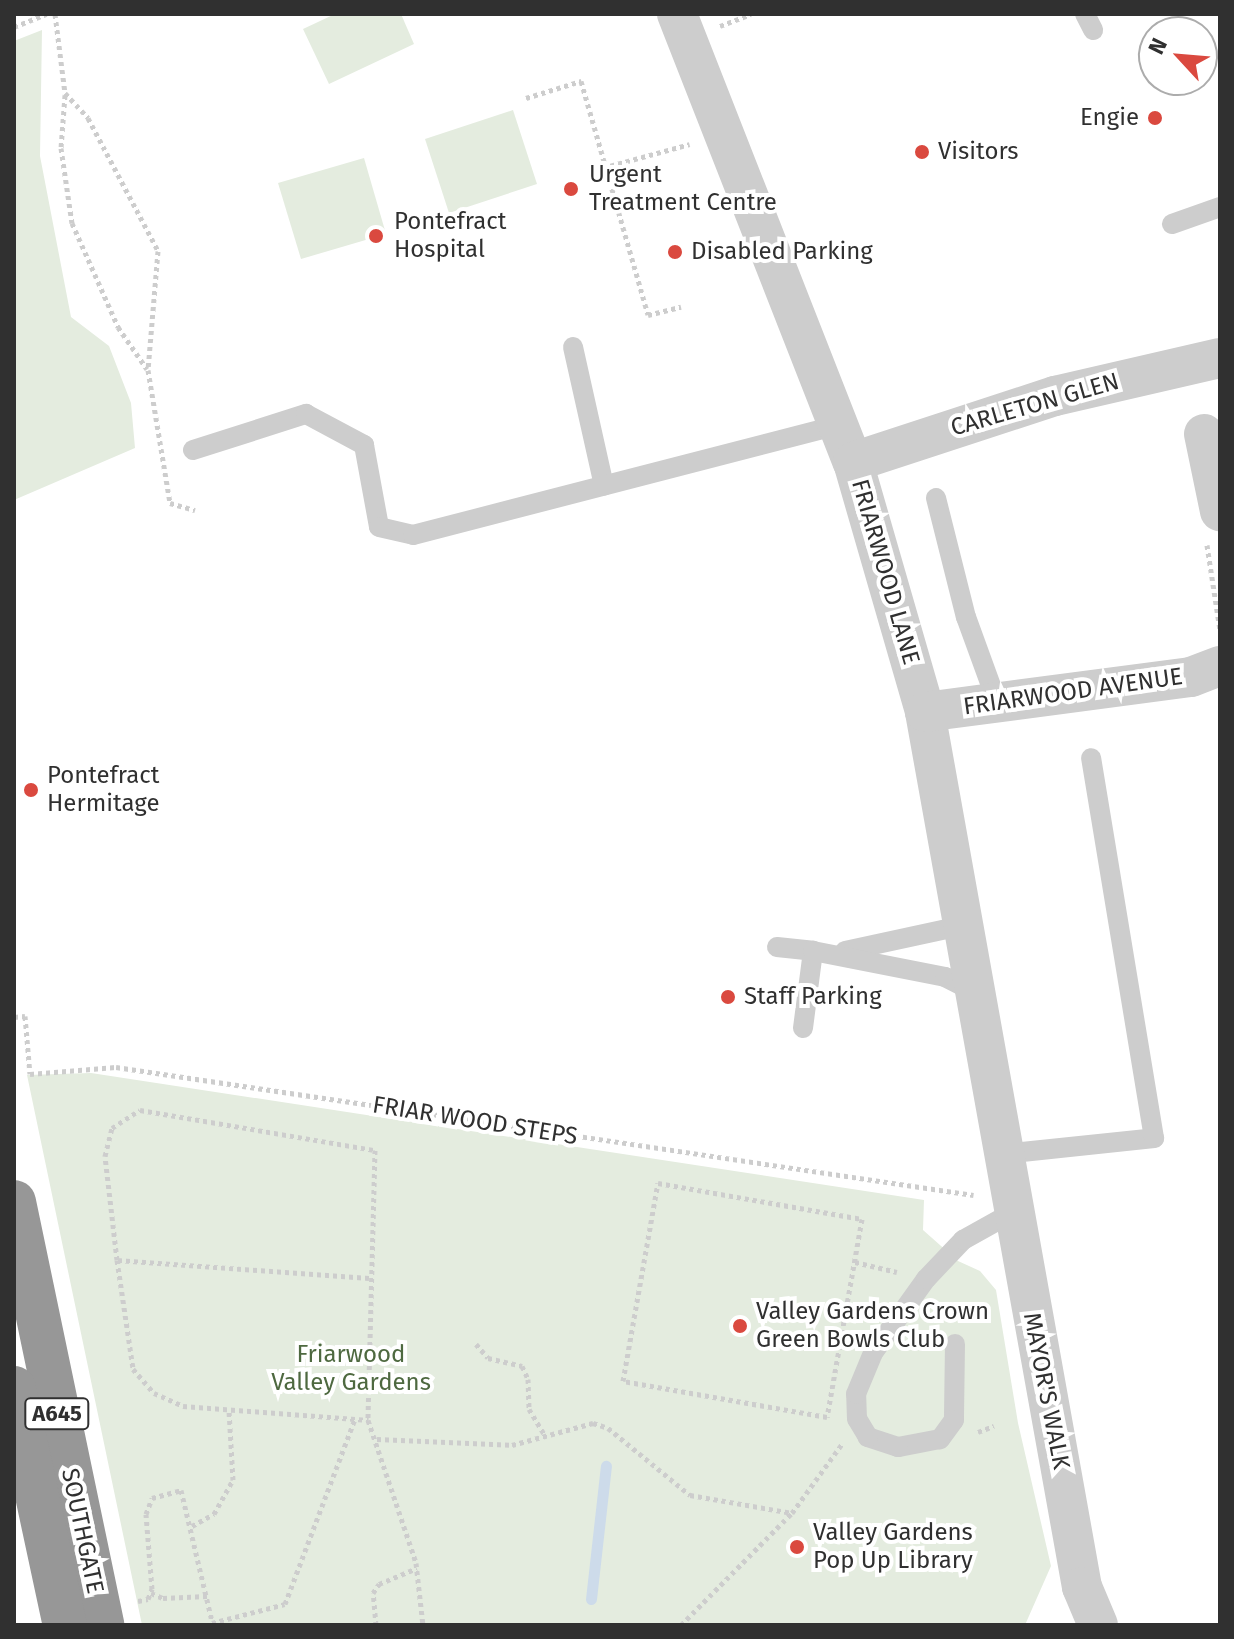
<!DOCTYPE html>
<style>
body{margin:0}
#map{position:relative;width:1234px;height:1639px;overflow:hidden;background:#fff;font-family:"Fira Sans",sans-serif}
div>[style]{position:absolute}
.green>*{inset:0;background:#e4ecdf}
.stream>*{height:11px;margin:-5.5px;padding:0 5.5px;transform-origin:5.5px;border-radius:5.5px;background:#cddbea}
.path>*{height:5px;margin-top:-2.5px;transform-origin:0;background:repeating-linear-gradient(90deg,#cdcdcd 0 4px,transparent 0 8px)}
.lane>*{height:20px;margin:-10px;padding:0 10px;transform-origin:10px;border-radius:10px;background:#cdcdcd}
.street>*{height:40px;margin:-20px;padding:0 20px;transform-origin:20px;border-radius:20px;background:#cdcdcd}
.highway>*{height:44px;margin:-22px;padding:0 22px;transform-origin:22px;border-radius:22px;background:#979797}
.dots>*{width:22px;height:22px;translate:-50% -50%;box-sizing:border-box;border:4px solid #fff;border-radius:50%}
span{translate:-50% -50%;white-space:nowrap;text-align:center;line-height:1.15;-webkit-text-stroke:8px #fff;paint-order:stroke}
.shield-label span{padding:2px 6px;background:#fff;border:2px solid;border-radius:6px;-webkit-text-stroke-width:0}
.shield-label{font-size:22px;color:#303030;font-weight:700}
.poi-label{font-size:24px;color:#303030}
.right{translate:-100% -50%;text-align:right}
.left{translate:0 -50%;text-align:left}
.street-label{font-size:24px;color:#303030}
.park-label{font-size:24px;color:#4e6940}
.frame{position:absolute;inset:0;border:16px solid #303030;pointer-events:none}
.north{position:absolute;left:1138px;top:16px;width:80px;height:80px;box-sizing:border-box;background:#fff;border:2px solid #acacac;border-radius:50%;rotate:296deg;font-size:22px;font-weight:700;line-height:32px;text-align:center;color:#303030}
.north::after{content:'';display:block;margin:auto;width:28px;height:36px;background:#da493f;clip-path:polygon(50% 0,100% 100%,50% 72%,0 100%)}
</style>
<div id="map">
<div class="green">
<div style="clip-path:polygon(335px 14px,401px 14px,414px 44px,329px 84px,303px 29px)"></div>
<div style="clip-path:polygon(42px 30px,40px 156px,71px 317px,109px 346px,131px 403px,135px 448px,14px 500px,14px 41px)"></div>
<div style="clip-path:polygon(513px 110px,537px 184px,449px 213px,425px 139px)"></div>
<div style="clip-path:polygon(364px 158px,386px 234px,301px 259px,278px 183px)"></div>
<div style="clip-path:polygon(91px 1073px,924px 1200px,923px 1230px,958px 1261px,980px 1271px,996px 1290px,1018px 1423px,1051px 1566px,1025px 1625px,142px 1625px,27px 1075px)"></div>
</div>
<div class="stream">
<div style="left:591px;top:1599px;width:134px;rotate:-83.6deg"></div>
</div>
<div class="path">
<div style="left:55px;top:14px;width:80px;rotate:82.8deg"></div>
<div style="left:65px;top:93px;width:34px;rotate:47deg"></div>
<div style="left:88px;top:118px;width:150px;rotate:62.2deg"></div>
<div style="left:158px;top:251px;width:119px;rotate:94.8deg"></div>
<div style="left:148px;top:370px;width:135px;rotate:80.6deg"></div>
<div style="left:170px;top:503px;width:26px;rotate:16deg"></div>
<div style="left:720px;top:26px;width:33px;rotate:-21deg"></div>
<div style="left:14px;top:27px;width:35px;rotate:-22deg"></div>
<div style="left:65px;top:95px;width:53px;rotate:94.3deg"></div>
<div style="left:61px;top:148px;width:76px;rotate:81.7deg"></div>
<div style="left:72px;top:223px;width:114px;rotate:66.1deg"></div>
<div style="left:118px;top:327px;width:51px;rotate:55.4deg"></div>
<div style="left:526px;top:98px;width:58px;rotate:-17.2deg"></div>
<div style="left:581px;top:81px;width:243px;rotate:74deg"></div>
<div style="left:648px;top:315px;width:34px;rotate:-14deg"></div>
<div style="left:595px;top:170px;width:98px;rotate:-15.3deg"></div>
<div style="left:1207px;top:545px;width:86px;rotate:81.3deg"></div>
<div style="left:14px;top:1017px;width:11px;rotate:-5deg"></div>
<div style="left:25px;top:1016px;width:58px;rotate:85.1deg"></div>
<div style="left:30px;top:1074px;width:86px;rotate:-4.7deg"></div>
<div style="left:116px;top:1067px;width:867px;rotate:8.49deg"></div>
<div style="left:658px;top:1183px;width:207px;rotate:10deg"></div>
<div style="left:862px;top:1219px;width:201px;rotate:100deg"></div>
<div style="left:827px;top:1417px;width:207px;rotate:-170deg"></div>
<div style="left:623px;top:1381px;width:201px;rotate:-80deg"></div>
<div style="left:117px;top:1260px;width:110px;rotate:81.6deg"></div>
<div style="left:133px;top:1369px;width:32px;rotate:49deg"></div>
<div style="left:154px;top:1393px;width:32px;rotate:24deg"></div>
<div style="left:183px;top:1406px;width:186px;rotate:4.3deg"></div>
<div style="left:855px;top:1262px;width:43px;rotate:13.4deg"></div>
<div style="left:369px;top:1278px;width:253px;rotate:-175.9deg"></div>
<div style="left:117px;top:1260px;width:105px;rotate:-96.6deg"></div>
<div style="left:105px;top:1156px;width:29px;rotate:-76deg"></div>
<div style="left:112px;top:1128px;width:33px;rotate:-33deg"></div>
<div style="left:140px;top:1110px;width:238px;rotate:9.7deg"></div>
<div style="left:375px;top:1150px;width:270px;rotate:91.5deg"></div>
<div style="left:368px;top:1420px;width:151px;rotate:71.4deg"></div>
<div style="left:416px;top:1563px;width:62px;rotate:83.6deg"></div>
<div style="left:476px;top:1344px;width:18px;rotate:49deg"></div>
<div style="left:488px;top:1358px;width:35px;rotate:13deg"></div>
<div style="left:522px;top:1366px;width:14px;rotate:65deg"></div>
<div style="left:528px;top:1379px;width:30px;rotate:88deg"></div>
<div style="left:529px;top:1409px;width:31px;rotate:59deg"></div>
<div style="left:978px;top:1432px;width:17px;rotate:-21deg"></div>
<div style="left:377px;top:1439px;width:135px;rotate:2.5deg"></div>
<div style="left:512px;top:1445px;width:84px;rotate:-15.2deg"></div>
<div style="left:593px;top:1423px;width:16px;rotate:18deg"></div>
<div style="left:608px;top:1428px;width:106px;rotate:39.3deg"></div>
<div style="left:690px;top:1495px;width:104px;rotate:10deg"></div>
<div style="left:192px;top:1526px;width:25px;rotate:-29deg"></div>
<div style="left:214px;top:1514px;width:39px;rotate:-61deg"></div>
<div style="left:233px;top:1480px;width:70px;rotate:-93.3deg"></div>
<div style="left:151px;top:1593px;width:13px;rotate:23deg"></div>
<div style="left:163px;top:1598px;width:44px;rotate:-2.6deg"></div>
<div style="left:138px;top:1601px;width:10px;rotate:-11deg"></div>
<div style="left:148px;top:1599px;width:11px;rotate:-68deg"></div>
<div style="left:152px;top:1589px;width:75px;rotate:-94.6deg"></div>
<div style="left:146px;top:1514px;width:17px;rotate:-69deg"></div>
<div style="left:152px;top:1498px;width:30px;rotate:-15deg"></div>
<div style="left:181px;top:1490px;width:139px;rotate:76.7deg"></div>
<div style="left:212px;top:1623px;width:75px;rotate:-14.6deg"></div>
<div style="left:285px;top:1604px;width:198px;rotate:-69.3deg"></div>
<div style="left:376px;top:1625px;width:32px;rotate:-95deg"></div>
<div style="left:373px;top:1593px;width:11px;rotate:-56deg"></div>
<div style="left:379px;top:1584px;width:41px;rotate:-22.8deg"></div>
<div style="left:681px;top:1625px;width:158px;rotate:-45.3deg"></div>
<div style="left:792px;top:1513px;width:85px;rotate:-54.1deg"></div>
</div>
<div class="lane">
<div style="left:1085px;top:14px;width:18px;rotate:63deg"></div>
<div style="left:1172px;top:224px;width:51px;rotate:-19.5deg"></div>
<div style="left:573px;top:347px;width:142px;rotate:77.4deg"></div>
<div style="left:193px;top:450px;width:119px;rotate:-17.7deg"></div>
<div style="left:306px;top:414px;width:66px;rotate:28.1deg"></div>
<div style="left:364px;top:445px;width:83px;rotate:79.6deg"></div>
<div style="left:379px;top:527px;width:35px;rotate:13deg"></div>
<div style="left:413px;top:535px;width:439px;rotate:-14.5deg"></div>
<div style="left:936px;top:498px;width:123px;rotate:75.9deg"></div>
<div style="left:966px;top:617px;width:90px;rotate:70deg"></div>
<div style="left:777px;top:947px;width:36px;rotate:6deg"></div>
<div style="left:845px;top:951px;width:123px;rotate:-12.2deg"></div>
<div style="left:803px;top:1028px;width:78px;rotate:-82.6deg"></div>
<div style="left:813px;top:951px;width:135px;rotate:11.1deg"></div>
<div style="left:945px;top:977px;width:36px;rotate:27deg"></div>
<div style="left:1003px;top:1154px;width:152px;rotate:-6deg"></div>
<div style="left:1154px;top:1138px;width:385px;rotate:-99.4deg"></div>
<div style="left:955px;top:1344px;width:76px;rotate:90.8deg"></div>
<div style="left:954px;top:1420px;width:24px;rotate:126deg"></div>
<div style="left:940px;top:1439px;width:43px;rotate:169.2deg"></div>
<div style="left:898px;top:1447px;width:32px;rotate:-162deg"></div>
<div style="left:868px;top:1437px;width:21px;rotate:-121deg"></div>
<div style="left:857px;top:1419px;width:25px;rotate:-92deg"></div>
<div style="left:856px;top:1394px;width:44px;rotate:-67.5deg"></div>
<div style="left:873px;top:1353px;width:91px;rotate:-54.4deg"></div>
<div style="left:926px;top:1279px;width:54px;rotate:-46.5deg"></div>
<div style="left:963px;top:1240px;width:57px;rotate:-29.2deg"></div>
</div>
<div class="street">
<div style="left:677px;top:14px;width:481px;rotate:68.6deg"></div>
<div style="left:853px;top:462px;width:260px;rotate:73.9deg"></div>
<div style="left:925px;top:712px;width:889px;rotate:79.83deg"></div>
<div style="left:1082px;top:1587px;width:41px;rotate:67.2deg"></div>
<div style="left:1204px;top:434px;width:79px;rotate:78.3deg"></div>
<div style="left:853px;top:462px;width:213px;rotate:-18.1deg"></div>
<div style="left:1055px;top:396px;width:169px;rotate:-13deg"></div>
<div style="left:925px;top:712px;width:268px;rotate:-7.5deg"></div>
<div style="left:1191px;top:677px;width:31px;rotate:-21deg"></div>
</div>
<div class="highway">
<div style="left:14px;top:1202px;width:432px;rotate:78.2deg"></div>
<div style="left:14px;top:1388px;width:242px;rotate:77.9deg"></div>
</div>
<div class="dots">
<div style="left:1155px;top:118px;background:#da493f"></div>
<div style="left:922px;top:152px;background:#da493f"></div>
<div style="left:571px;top:189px;background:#da493f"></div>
<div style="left:376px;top:236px;background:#da493f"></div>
<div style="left:675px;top:252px;background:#da493f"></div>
<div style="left:31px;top:790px;background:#da493f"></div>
<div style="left:728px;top:997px;background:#da493f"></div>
<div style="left:740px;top:1326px;background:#da493f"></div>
<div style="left:797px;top:1547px;background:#da493f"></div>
</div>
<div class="shield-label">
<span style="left:57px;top:1414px">A645</span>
</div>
<div class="poi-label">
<span class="right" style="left:1139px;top:118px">Engie</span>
<span class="left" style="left:938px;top:152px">Visitors</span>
<span class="left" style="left:589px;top:189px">Urgent<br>Treatment Centre</span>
<span class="left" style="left:394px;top:236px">Pontefract<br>Hospital</span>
<span class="left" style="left:691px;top:252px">Disabled Parking</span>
<span class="left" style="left:47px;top:790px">Pontefract<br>Hermitage</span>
<span class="left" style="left:744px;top:997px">Staff Parking</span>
<span class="left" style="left:756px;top:1326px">Valley Gardens Crown<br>Green Bowls Club</span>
<span class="left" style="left:813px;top:1547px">Valley Gardens<br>Pop Up Library</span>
</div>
<div class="street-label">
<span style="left:1035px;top:405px;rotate:-16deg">CARLETON GLEN</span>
<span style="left:885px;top:572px;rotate:74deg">FRIARWOOD LANE</span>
<span style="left:1073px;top:692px;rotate:-8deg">FRIARWOOD AVENUE</span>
<span style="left:475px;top:1121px;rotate:9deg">FRIAR WOOD STEPS</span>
<span style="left:1046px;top:1391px;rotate:79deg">MAYOR'S WALK</span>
<span style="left:82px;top:1531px;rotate:78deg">SOUTHGATE</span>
</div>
<div class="park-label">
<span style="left:351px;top:1369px">Friarwood<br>Valley Gardens</span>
</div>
<div class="frame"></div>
<div class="north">N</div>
</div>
